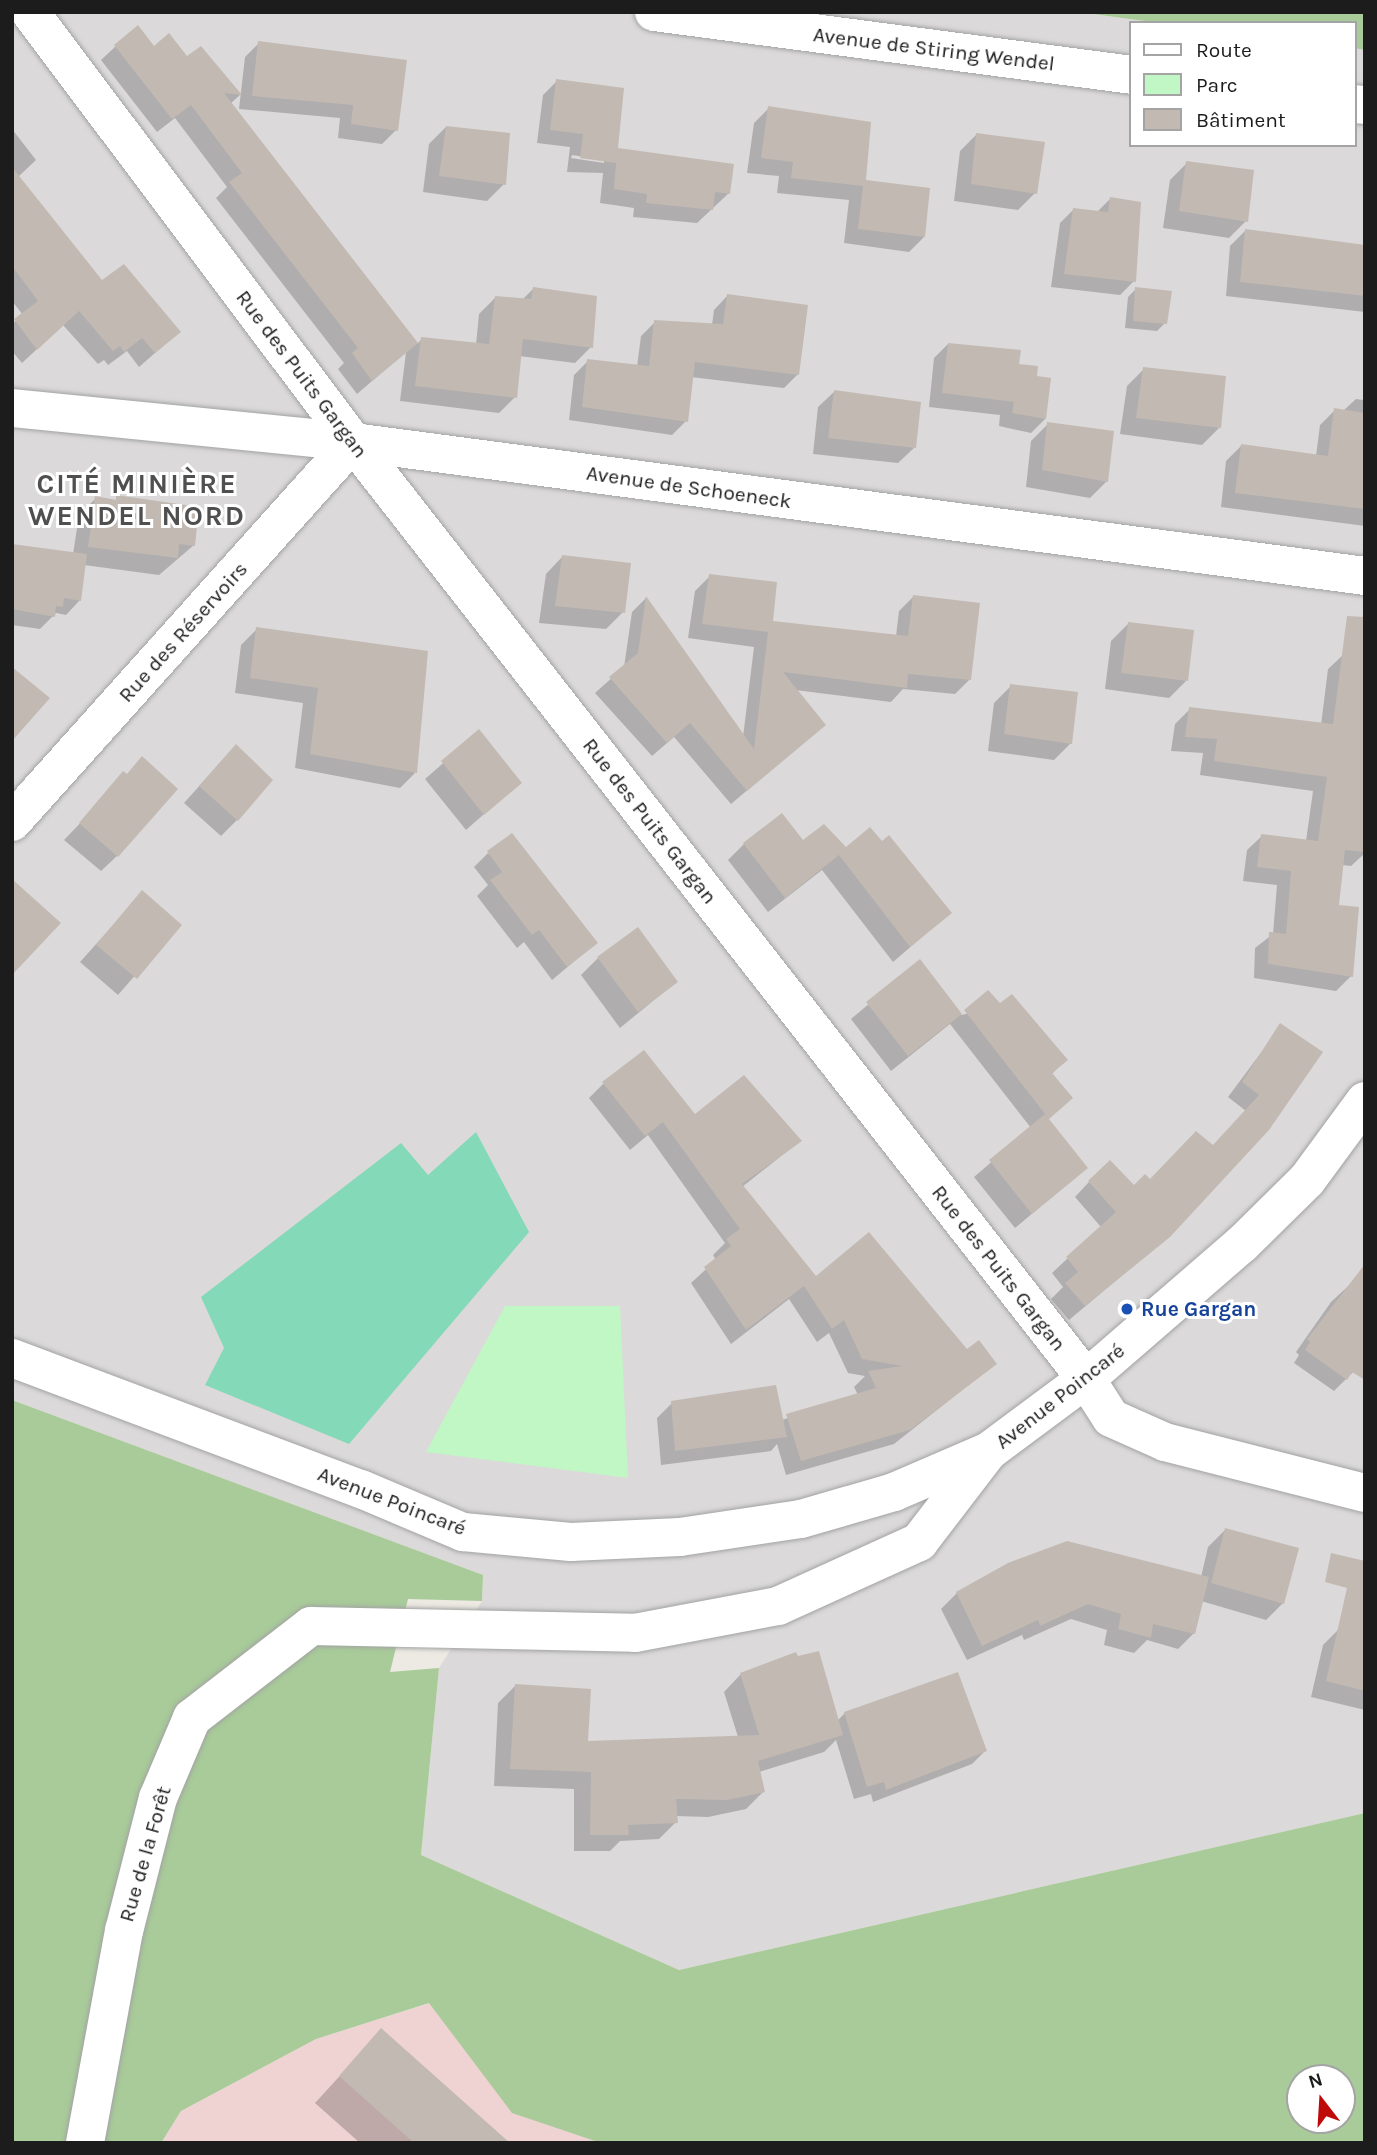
<!DOCTYPE html>
<meta charset="utf-8">
<style>
body{margin:0}
#map{position:relative;width:1377px;height:2155px;overflow:hidden;background:#edeae3;font-family:Karla,sans-serif}
div>[style]{position:absolute}
.residential>*{inset:0;background:#dbd9d9}
.commercial>*{inset:0;background:#eed3d2}
.forest>*{inset:0;background:#a8cb99}
.park>*{inset:0;background:#c1f6c5}
.pitch>*{inset:0;background:#84d9b8}
.shadow>*{inset:0;background:#0003}
.building>*{inset:0;background:#c2b9b2}
.roads{filter:drop-shadow(0 0 2px #a3a3a3) drop-shadow(0 0 2px #a3a3a3)}
.minor>*{height:38px;margin:-19px;padding:0 19px;transform-origin:19px;border-radius:19px;background:#fff}
.dots>*{width:19px;height:19px;translate:-50% -50%;box-sizing:border-box;border:4px solid #fff;border-radius:50%}
span{translate:-50% -50%;white-space:nowrap;text-align:center;line-height:1.15;-webkit-text-stroke:6px #fff;paint-order:stroke}
.street-label{font-size:21px;color:#1c1c1c}
.transit-label{font-size:21px;color:#164399;font-weight:700}
.left{translate:0 -50%;text-align:left}
.district-label{font-size:28px;color:#4f4f4f;font-weight:700;letter-spacing:2px}
.frame{position:absolute;inset:0;border:14px solid #1c1c1c;pointer-events:none}
.legend{position:absolute;left:1129px;top:21px;width:228px;height:126px;box-sizing:border-box;background:#fff;border:2px solid #a4a4a4;margin:0;padding:9px 12px;list-style:none;font-size:21px;color:#1c1c1c}
.legend li{display:flex;align-items:center;gap:14px;height:35px}
.legend b{width:35px;border:2px solid #a4a4a4}
.north{position:absolute;left:1286px;top:2064px;width:70px;height:70px;box-sizing:border-box;background:#fff;border:2px solid #a4a4a4;border-radius:50%;rotate:343deg;font-size:19px;font-weight:700;line-height:28px;text-align:center;color:#1c1c1c}
.north::after{content:'';display:block;margin:auto;width:24px;height:32px;background:#bf0a0a;clip-path:polygon(50% 0,100% 100%,50% 72%,0 100%)}
</style>
<div id="map">
<div class="residential">
<div style="clip-path:polygon(12px 12px,1079px 12px,1159px 23px,1130px 23px,1130px 145px,1354px 145px,1354px 48px,1365px 50px,1365px 1813px,679px 1970px,421px 1855px,439px 1668px,482px 1601px,483px 1575px,12px 1400px)"></div>
</div>
<div class="commercial">
<div style="clip-path:polygon(430px 2003px,512px 2112px,601px 2143px,161px 2143px,181px 2111px,316px 2039px)"></div>
</div>
<div class="forest">
<div style="clip-path:polygon(1079px 12px,1365px 12px,1365px 50px,1354px 48px,1354px 23px,1159px 23px)"></div>
<div style="clip-path:polygon(evenodd,12px 1400px,483px 1575px,482px 1601px,408px 1599px,390px 1672px,439px 1668px,421px 1855px,679px 1970px,1365px 1813px,1365px 2143px,601px 2143px,512px 2113px,429px 2003px,316px 2039px,181px 2111px,161px 2143px,12px 2143px,12px 1400px,1300px 2078px,1342px 2078px,1342px 2120px,1300px 2120px,1300px 2078px)"></div>
</div>
<div class="park">
<div style="clip-path:polygon(505px 1306px,620px 1306px,628px 1478px,426px 1452px)"></div>
</div>
<div class="pitch">
<div style="clip-path:polygon(476px 1132px,529px 1232px,349px 1444px,205px 1385px,224px 1348px,201px 1297px,401px 1143px,428px 1175px)"></div>
</div>
<div class="shadow">
<div style="clip-path:polygon(259px 43px,396px 130px,382px 144px,338px 138px,340px 118px,239px 109px,245px 57px)"></div>
<div style="clip-path:polygon(116px 46px,154px 49px,186px 59px,240px 95px,230px 104px,417px 344px,422px 339px,476px 345px,479px 314px,495px 298px,522px 300px,533px 289px,591px 347px,575px 363px,519px 356px,515px 397px,499px 413px,400px 401px,406px 352px,357px 394px,338px 369px,344px 363px,216px 198px,227px 187px,175px 118px,157px 132px,101px 60px)"></div>
<div style="clip-path:polygon(evenodd,557px 81px,616px 150px,729px 193px,697px 223px,633px 217px,634px 208px,600px 203px,603px 173px,567px 172px,570px 147px,537px 143px,543px 95px,557px 81px,572px 155px,604px 160px,604px 163px,571px 158px,572px 155px)"></div>
<div style="clip-path:polygon(769px 108px,865px 181px,924px 237px,909px 252px,844px 243px,849px 200px,777px 193px,779px 176px,747px 173px,754px 123px)"></div>
<div style="clip-path:polygon(446px 127px,504px 184px,487px 201px,423px 192px,429px 144px)"></div>
<div style="clip-path:polygon(12px 129px,36px 160px,18px 177px,102px 283px,179px 332px,139px 367px,127px 351px,108px 365px,104px 360px,98px 364px,63px 325px,22px 363px,12px 351px,12px 324px,23px 315px,12px 301px)"></div>
<div style="clip-path:polygon(977px 134px,1035px 193px,1018px 210px,954px 201px,960px 151px)"></div>
<div style="clip-path:polygon(1187px 163px,1246px 221px,1229px 238px,1163px 228px,1170px 180px)"></div>
<div style="clip-path:polygon(1110px 199px,1134px 281px,1120px 295px,1051px 287px,1060px 223px,1074px 209px,1097px 212px)"></div>
<div style="clip-path:polygon(1245px 231px,1365px 246px,1365px 312px,1226px 296px,1230px 246px)"></div>
<div style="clip-path:polygon(1136px 289px,1165px 323px,1157px 331px,1125px 328px,1128px 297px)"></div>
<div style="clip-path:polygon(728px 295px,798px 374px,784px 388px,691px 377px,686px 421px,672px 435px,569px 420px,574px 375px,588px 361px,637px 367px,641px 336px,655px 322px,712px 325px,714px 310px)"></div>
<div style="clip-path:polygon(948px 344px,1017px 365px,1035px 377px,1045px 419px,1031px 433px,999px 426px,1000px 415px,929px 407px,934px 358px)"></div>
<div style="clip-path:polygon(1144px 369px,1219px 428px,1202px 445px,1120px 434px,1127px 386px)"></div>
<div style="clip-path:polygon(1365px 382px,1365px 526px,1221px 507px,1226px 461px,1241px 446px,1316px 456px,1320px 425px,1335px 410px,1343px 411px,1356px 399px,1363px 400px)"></div>
<div style="clip-path:polygon(834px 392px,914px 448px,898px 463px,813px 454px,818px 407px)"></div>
<div style="clip-path:polygon(1048px 424px,1107px 481px,1090px 498px,1026px 487px,1031px 441px)"></div>
<div style="clip-path:polygon(96px 498px,197px 508px,194px 545px,159px 575px,84px 565px,80px 600px,66px 615px,56px 613px,40px 629px,12px 625px,12px 546px,73px 554px,79px 515px)"></div>
<div style="clip-path:polygon(563px 556px,623px 612px,606px 629px,539px 623px,546px 574px)"></div>
<div style="clip-path:polygon(710px 576px,771px 622px,896px 636px,899px 611px,914px 596px,970px 679px,955px 694px,903px 689px,891px 702px,795px 690px,824px 725px,731px 804px,674px 737px,652px 756px,595px 693px,624px 667px,632px 612px,646px 598px,743px 737px,754px 647px,688px 638px,695px 591px)"></div>
<div style="clip-path:polygon(1128px 624px,1186px 681px,1169px 698px,1105px 689px,1111px 641px)"></div>
<div style="clip-path:polygon(257px 629px,415px 773px,400px 788px,295px 768px,303px 703px,235px 693px,241px 645px)"></div>
<div style="clip-path:polygon(1343px 655px,1365px 657px,1365px 853px,1351px 866px,1342px 865px,1337px 906px,1351px 976px,1336px 991px,1254px 978px,1255px 948px,1273px 934px,1277px 885px,1243px 881px,1247px 850px,1262px 836px,1306px 841px,1313px 791px,1200px 775px,1203px 753px,1171px 751px,1175px 724px,1190px 709px,1321px 725px,1328px 669px)"></div>
<div style="clip-path:polygon(1011px 686px,1071px 743px,1054px 760px,988px 751px,994px 703px)"></div>
<div style="clip-path:polygon(479px 732px,519px 783px,466px 830px,425px 779px)"></div>
<div style="clip-path:polygon(142px 759px,117px 856px,101px 871px,64px 840px)"></div>
<div style="clip-path:polygon(220px 763px,237px 820px,221px 836px,184px 803px)"></div>
<div style="clip-path:polygon(803px 842px,845px 850px,950px 913px,893px 962px,822px 870px,768px 912px,728px 860px,744px 844px)"></div>
<div style="clip-path:polygon(488px 853px,596px 943px,552px 980px,524px 942px,517px 948px,477px 896px,488px 885px,474px 867px)"></div>
<div style="clip-path:polygon(142px 893px,179px 925px,118px 995px,80px 962px)"></div>
<div style="clip-path:polygon(598px 958px,676px 982px,620px 1028px,581px 975px)"></div>
<div style="clip-path:polygon(920px 961px,961px 1015px,1000px 1006px,1066px 1059px,1051px 1075px,1071px 1098px,1047px 1120px,1086px 1168px,1015px 1228px,974px 1177px,1031px 1128px,950px 1024px,891px 1071px,851px 1019px)"></div>
<div style="clip-path:polygon(1281px 1026px,1320px 1052px,1169px 1236px,1069px 1320px,1051px 1299px,1063px 1287px,1052px 1273px,1101px 1227px,1075px 1197px,1089px 1182px,1134px 1187px,1150px 1181px,1213px 1147px,1246px 1111px,1228px 1097px)"></div>
<div style="clip-path:polygon(603px 1084px,694px 1117px,800px 1141px,742px 1187px,815px 1278px,995px 1364px,894px 1444px,786px 1475px,777px 1444px,771px 1451px,661px 1465px,657px 1418px,672px 1403px,782px 1420px,858px 1395px,854px 1387px,865px 1376px,848px 1373px,829px 1333px,817px 1342px,789px 1299px,731px 1344px,691px 1283px,716px 1260px,713px 1255px,725px 1243px,648px 1135px,630px 1150px,589px 1098px)"></div>
<div style="clip-path:polygon(1358px 1277px,1355px 1370px,1334px 1391px,1294px 1363px,1299px 1355px,1296px 1352px,1331px 1302px)"></div>
<div style="clip-path:polygon(1225px 1530px,1283px 1603px,1266px 1620px,1201px 1601px,1194px 1633px,1178px 1649px,1147px 1640px,1134px 1653px,1104px 1645px,1107px 1630px,1071px 1619px,1024px 1640px,1022px 1635px,967px 1660px,941px 1609px,957px 1593px,1201px 1577px,1208px 1547px)"></div>
<div style="clip-path:polygon(1339px 1629px,1365px 1635px,1365px 1710px,1311px 1697px,1323px 1645px)"></div>
<div style="clip-path:polygon(741px 1674px,837px 1721px,845px 1713px,985px 1751px,972px 1764px,873px 1802px,871px 1794px,854px 1799px,836px 1740px,824px 1752px,759px 1772px,763px 1792px,746px 1809px,708px 1817px,676px 1816px,676px 1822px,659px 1839px,620px 1841px,610px 1851px,574px 1851px,574px 1789px,494px 1786px,498px 1703px,515px 1686px,586px 1743px,738px 1737px,724px 1692px)"></div>
<div style="clip-path:polygon(381px 2031px,489px 2143px,360px 2143px,315px 2103px)"></div>
</div>
<div class="building">
<div style="clip-path:polygon(138px 25px,154px 46px,169px 33px,187px 56px,201px 46px,242px 95px,224px 93px,418px 343px,372px 381px,352px 353px,358px 348px,229px 182px,242px 173px,191px 105px,172px 119px,114px 45px)"></div>
<div style="clip-path:polygon(258px 41px,407px 60px,398px 131px,351px 124px,353px 105px,252px 96px)"></div>
<div style="clip-path:polygon(556px 79px,624px 88px,618px 148px,734px 164px,730px 194px,715px 192px,713px 210px,646px 203px,647px 194px,614px 189px,617px 150px,616px 163px,580px 158px,583px 134px,550px 130px)"></div>
<div style="clip-path:polygon(768px 106px,871px 122px,866px 180px,930px 188px,925px 237px,858px 229px,863px 186px,791px 178px,793px 162px,761px 158px)"></div>
<div style="clip-path:polygon(446px 126px,510px 133px,506px 185px,439px 176px)"></div>
<div style="clip-path:polygon(976px 133px,1045px 142px,1037px 194px,971px 184px)"></div>
<div style="clip-path:polygon(1186px 161px,1254px 170px,1248px 222px,1179px 211px)"></div>
<div style="clip-path:polygon(12px 167px,102px 280px,124px 264px,181px 332px,155px 353px,142px 338px,124px 352px,120px 346px,113px 351px,79px 311px,37px 350px,14px 319px,38px 301px,12px 266px)"></div>
<div style="clip-path:polygon(1110px 197px,1141px 202px,1136px 282px,1064px 274px,1073px 208px,1108px 212px)"></div>
<div style="clip-path:polygon(1245px 229px,1365px 245px,1365px 296px,1240px 282px)"></div>
<div style="clip-path:polygon(533px 287px,597px 296px,593px 348px,523px 339px,517px 398px,415px 386px,421px 337px,489px 344px,495px 296px,531px 299px)"></div>
<div style="clip-path:polygon(1135px 287px,1172px 291px,1167px 324px,1133px 321px)"></div>
<div style="clip-path:polygon(727px 294px,808px 305px,799px 375px,695px 362px,688px 422px,582px 407px,587px 359px,649px 366px,654px 320px,723px 324px)"></div>
<div style="clip-path:polygon(948px 343px,1021px 350px,1019px 364px,1038px 366px,1037px 376px,1051px 378px,1046px 419px,1012px 413px,1014px 402px,942px 393px)"></div>
<div style="clip-path:polygon(1143px 367px,1226px 376px,1221px 428px,1136px 418px)"></div>
<div style="clip-path:polygon(834px 390px,921px 402px,916px 448px,828px 438px)"></div>
<div style="clip-path:polygon(1334px 408px,1365px 413px,1365px 509px,1235px 493px,1241px 444px,1328px 456px)"></div>
<div style="clip-path:polygon(1047px 422px,1114px 431px,1108px 482px,1042px 470px)"></div>
<div style="clip-path:polygon(116px 495px,199px 507px,195px 546px,179px 544px,178px 558px,88px 547px,95px 496px,116px 500px)"></div>
<div style="clip-path:polygon(12px 544px,87px 554px,81px 601px,64px 598px,63px 607px,56px 606px,55px 617px,12px 609px)"></div>
<div style="clip-path:polygon(562px 555px,631px 563px,625px 613px,555px 606px)"></div>
<div style="clip-path:polygon(709px 574px,777px 582px,773px 621px,908px 636px,913px 595px,980px 603px,971px 680px,908px 674px,907px 688px,783px 672px,826px 725px,747px 791px,690px 723px,667px 743px,609px 677px,638px 653px,646px 596px,754px 749px,768px 632px,702px 624px)"></div>
<div style="clip-path:polygon(1347px 616px,1365px 617px,1365px 852px,1345px 850px,1339px 905px,1359px 907px,1353px 977px,1268px 964px,1269px 932px,1286px 934px,1291px 871px,1257px 867px,1261px 834px,1318px 841px,1327px 777px,1214px 761px,1217px 739px,1185px 737px,1189px 707px,1333px 724px)"></div>
<div style="clip-path:polygon(1128px 622px,1194px 630px,1188px 681px,1121px 673px)"></div>
<div style="clip-path:polygon(256px 627px,428px 651px,417px 773px,310px 754px,318px 688px,250px 678px)"></div>
<div style="clip-path:polygon(12px 667px,50px 698px,12px 741px)"></div>
<div style="clip-path:polygon(1010px 684px,1078px 692px,1072px 744px,1004px 734px)"></div>
<div style="clip-path:polygon(479px 729px,522px 783px,484px 815px,441px 761px)"></div>
<div style="clip-path:polygon(236px 744px,273px 780px,238px 821px,199px 786px)"></div>
<div style="clip-path:polygon(142px 756px,178px 789px,118px 857px,79px 823px,123px 771px,127px 774px)"></div>
<div style="clip-path:polygon(782px 813px,803px 840px,824px 824px,846px 847px,870px 827px,882px 841px,889px 835px,952px 913px,910px 947px,839px 855px,785px 898px,743px 843px)"></div>
<div style="clip-path:polygon(512px 833px,598px 943px,567px 967px,539px 930px,532px 935px,490px 880px,502px 872px,487px 851px)"></div>
<div style="clip-path:polygon(12px 879px,61px 923px,12px 975px)"></div>
<div style="clip-path:polygon(142px 890px,182px 925px,137px 979px,96px 945px)"></div>
<div style="clip-path:polygon(638px 927px,678px 982px,638px 1012px,597px 957px)"></div>
<div style="clip-path:polygon(920px 959px,962px 1014px,908px 1056px,866px 1002px)"></div>
<div style="clip-path:polygon(988px 990px,1000px 1003px,1012px 994px,1068px 1060px,1052px 1073px,1073px 1098px,1049px 1119px,964px 1010px)"></div>
<div style="clip-path:polygon(1280px 1023px,1323px 1052px,1269px 1130px,1170px 1237px,1085px 1306px,1065px 1283px,1078px 1272px,1066px 1257px,1116px 1212px,1088px 1181px,1110px 1160px,1134px 1185px,1145px 1174px,1150px 1179px,1196px 1131px,1213px 1145px,1259px 1095px,1242px 1082px)"></div>
<div style="clip-path:polygon(644px 1050px,695px 1114px,744px 1075px,802px 1141px,742px 1184px,816px 1276px,869px 1232px,967px 1349px,979px 1340px,997px 1364px,910px 1430px,801px 1461px,786px 1414px,876px 1388px,868px 1371px,902px 1366px,862px 1359px,844px 1320px,832px 1329px,804px 1286px,746px 1330px,704px 1267px,731px 1246px,726px 1239px,740px 1229px,663px 1122px,645px 1136px,602px 1082px)"></div>
<div style="clip-path:polygon(1045px 1114px,1088px 1168px,1032px 1214px,989px 1160px)"></div>
<div style="clip-path:polygon(1365px 1264px,1365px 1380px,1352px 1372px,1347px 1380px,1305px 1350px,1310px 1342px,1307px 1339px)"></div>
<div style="clip-path:polygon(776px 1385px,787px 1437px,675px 1451px,671px 1401px)"></div>
<div style="clip-path:polygon(1225px 1528px,1299px 1548px,1284px 1604px,1211px 1583px)"></div>
<div style="clip-path:polygon(1067px 1541px,1209px 1577px,1195px 1634px,1153px 1624px,1151px 1638px,1118px 1629px,1121px 1614px,1088px 1604px,1040px 1626px,1038px 1620px,982px 1646px,956px 1592px,1008px 1563px)"></div>
<div style="clip-path:polygon(1331px 1553px,1365px 1561px,1365px 1691px,1326px 1681px,1347px 1588px,1325px 1582px)"></div>
<div style="clip-path:polygon(819px 1651px,843px 1735px,758px 1761px,765px 1792px,727px 1800px,676px 1799px,678px 1823px,628px 1825px,629px 1835px,590px 1835px,591px 1772px,510px 1769px,515px 1684px,591px 1689px,588px 1741px,759px 1735px,740px 1673px,796px 1652px,798px 1656px)"></div>
<div style="clip-path:polygon(958px 1672px,987px 1751px,886px 1790px,884px 1782px,867px 1787px,844px 1712px)"></div>
<div style="clip-path:polygon(381px 2028px,510px 2143px,414px 2143px,339px 2076px)"></div>
</div>
<div class="roads">
<div class="minor">
<div style="left:30px;top:12px;width:538px;rotate:53.09deg"></div>
<div style="left:353px;top:442px;width:1190px;rotate:51.96deg"></div>
<div style="left:1086px;top:1379px;width:46px;rotate:57.3deg"></div>
<div style="left:1111px;top:1418px;width:59px;rotate:24deg"></div>
<div style="left:1165px;top:1442px;width:206px;rotate:14.3deg"></div>
<div style="left:654px;top:12px;width:480px;rotate:7.5deg"></div>
<div style="left:1354px;top:104px;width:11px;rotate:5deg"></div>
<div style="left:12px;top:408px;width:343px;rotate:5.7deg"></div>
<div style="left:353px;top:442px;width:1021px;rotate:7.54deg"></div>
<div style="left:12px;top:822px;width:511px;rotate:-48.1deg"></div>
<div style="left:12px;top:1358px;width:373px;rotate:20.6deg"></div>
<div style="left:361px;top:1489px;width:111px;rotate:22.9deg"></div>
<div style="left:463px;top:1532px;width:108px;rotate:5.3deg"></div>
<div style="left:571px;top:1542px;width:109px;rotate:-2.6deg"></div>
<div style="left:680px;top:1537px;width:122px;rotate:-8.5deg"></div>
<div style="left:801px;top:1519px;width:97px;rotate:-16.2deg"></div>
<div style="left:894px;top:1492px;width:103px;rotate:-23.3deg"></div>
<div style="left:989px;top:1451px;width:121px;rotate:-36.6deg"></div>
<div style="left:1086px;top:1379px;width:206px;rotate:-40.9deg"></div>
<div style="left:1242px;top:1244px;width:91px;rotate:-44.6deg"></div>
<div style="left:1307px;top:1180px;width:98px;rotate:-53.7deg"></div>
<div style="left:85px;top:2143px;width:216px;rotate:-79.6deg"></div>
<div style="left:124px;top:1931px;width:137px;rotate:-75.7deg"></div>
<div style="left:158px;top:1798px;width:87px;rotate:-67deg"></div>
<div style="left:192px;top:1718px;width:150px;rotate:-37.7deg"></div>
<div style="left:311px;top:1626px;width:324px;rotate:1.2deg"></div>
<div style="left:635px;top:1633px;width:146px;rotate:-10.7deg"></div>
<div style="left:778px;top:1606px;width:155px;rotate:-24.4deg"></div>
<div style="left:919px;top:1542px;width:113px;rotate:-52.5deg"></div>
</div>
</div>
<div class="dots">
<div style="left:1127px;top:1309px;background:#1a4fb4"></div>
</div>
<div class="street-label">
<span style="left:934px;top:49px;rotate:7deg">Avenue de Stiring Wendel</span>
<span style="left:302px;top:374px;rotate:53deg">Rue des Puits Gargan</span>
<span style="left:689px;top:487px;rotate:8deg">Avenue de Schoeneck</span>
<span style="left:183px;top:632px;rotate:-48deg">Rue des Réservoirs</span>
<span style="left:650px;top:821px;rotate:52deg">Rue des Puits Gargan</span>
<span style="left:999px;top:1268px;rotate:52deg">Rue des Puits Gargan</span>
<span style="left:1060px;top:1396px;rotate:-38deg">Avenue Poincaré</span>
<span style="left:392px;top:1501px;rotate:21deg">Avenue Poincaré</span>
<span style="left:145px;top:1854px;rotate:-74deg">Rue de la Forêt</span>
</div>
<div class="transit-label">
<span class="left" style="left:1141px;top:1309px">Rue Gargan</span>
</div>
<div class="district-label">
<span style="left:137px;top:500px">CITÉ MINIÈRE<br>WENDEL NORD</span>
</div>
<div class="frame"></div>
<ul class="legend">
<li><b style="height:9px;background:#fff"></b>Route</li>
<li><b style="height:19px;background:#c1f6c5"></b>Parc</li>
<li><b style="height:19px;background:#c2b9b2"></b>Bâtiment</li>
</ul>
<div class="north">N</div>
</div>
